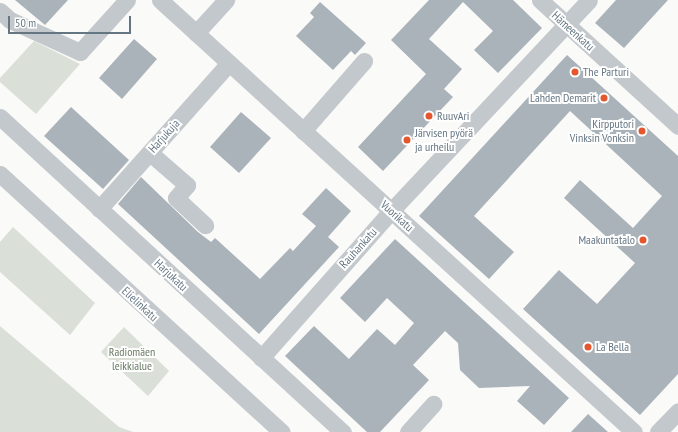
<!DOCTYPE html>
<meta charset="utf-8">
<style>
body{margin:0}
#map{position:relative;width:678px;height:432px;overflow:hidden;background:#fafaf8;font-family:"PT Sans Narrow",sans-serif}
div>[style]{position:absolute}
.green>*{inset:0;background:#dadfd7}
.building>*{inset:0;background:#aab3b9}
.minor>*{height:17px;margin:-8.5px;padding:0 8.5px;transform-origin:8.5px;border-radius:8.5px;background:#c3c8cc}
.dots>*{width:11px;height:11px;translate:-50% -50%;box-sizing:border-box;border:2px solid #fff;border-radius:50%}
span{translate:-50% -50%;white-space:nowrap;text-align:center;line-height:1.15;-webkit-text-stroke:4px #fff;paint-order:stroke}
.street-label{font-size:12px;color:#657683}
.poi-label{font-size:12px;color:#657683}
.left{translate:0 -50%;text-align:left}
.right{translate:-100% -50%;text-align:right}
.park-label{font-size:12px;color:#687a64}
.scale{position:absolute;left:8px;top:16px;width:123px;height:18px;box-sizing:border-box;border:2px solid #657683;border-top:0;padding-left:5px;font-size:12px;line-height:14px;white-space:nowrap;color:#657683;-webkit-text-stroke:3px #fff;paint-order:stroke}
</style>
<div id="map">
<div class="green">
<div style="clip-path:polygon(34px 41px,80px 64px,36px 114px,0 82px,0 78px)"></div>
<div style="clip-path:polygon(13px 227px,95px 303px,70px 335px,0 272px,0 242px)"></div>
<div style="clip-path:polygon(0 326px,119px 427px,133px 432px,0 432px)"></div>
<div style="clip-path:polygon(124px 327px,169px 371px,148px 396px,101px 352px)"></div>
</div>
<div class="building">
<div style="clip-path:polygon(15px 0,68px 0,45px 25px)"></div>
<div style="clip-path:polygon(429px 0,513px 0,542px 28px,498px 73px,474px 50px,493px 31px,463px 2px,429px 39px,462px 69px,444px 89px,453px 97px,383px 171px,358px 147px,426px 74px,391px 40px)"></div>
<div style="clip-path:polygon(616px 0,668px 0,624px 48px,595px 23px)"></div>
<div style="clip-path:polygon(320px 2px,366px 43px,355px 55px,351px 51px,333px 70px,296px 36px,314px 17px,310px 13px)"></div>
<div style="clip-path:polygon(134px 39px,157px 59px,122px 99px,99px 78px)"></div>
<div style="clip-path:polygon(567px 55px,678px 156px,678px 374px,640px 415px,523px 309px,559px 270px,597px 304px,635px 263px,564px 198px,580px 180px,633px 228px,662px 196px,570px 111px,474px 216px,514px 252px,489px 279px,419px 216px)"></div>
<div style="clip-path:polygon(71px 107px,129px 160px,103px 189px,44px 136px)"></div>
<div style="clip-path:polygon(241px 112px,271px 138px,239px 173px,210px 147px)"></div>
<div style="clip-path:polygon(141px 177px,198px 232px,211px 242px,215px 238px,260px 279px,290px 248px,293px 251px,316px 226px,302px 214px,326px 188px,351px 211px,328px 237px,339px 247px,259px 334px,118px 204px)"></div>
<div style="clip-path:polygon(395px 239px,569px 398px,544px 425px,517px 401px,530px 386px,479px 388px,460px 370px,458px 343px,445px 331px,413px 365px,429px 380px,380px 432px,367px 432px,285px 356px,314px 326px,349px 359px,377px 329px,395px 345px,414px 323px,387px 298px,365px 322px,340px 298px)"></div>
<div style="clip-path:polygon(588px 414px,608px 432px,571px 432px)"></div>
</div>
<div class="minor">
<div style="left:160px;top:0;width:641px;rotate:42.35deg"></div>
<div style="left:540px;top:0;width:187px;rotate:42.4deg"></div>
<div style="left:0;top:11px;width:13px;rotate:42deg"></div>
<div style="left:10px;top:20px;width:77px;rotate:24.6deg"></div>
<div style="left:80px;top:52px;width:70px;rotate:-47.9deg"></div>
<div style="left:196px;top:33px;width:45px;rotate:-47.7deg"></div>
<div style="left:0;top:117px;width:466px;rotate:42.6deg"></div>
<div style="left:303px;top:131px;width:93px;rotate:-48.9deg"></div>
<div style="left:150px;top:153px;width:49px;rotate:40.9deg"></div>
<div style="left:187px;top:185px;width:17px;rotate:130deg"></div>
<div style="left:176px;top:198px;width:40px;rotate:43deg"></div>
<div style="left:0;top:174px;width:382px;rotate:42.5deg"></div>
<div style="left:99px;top:209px;width:195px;rotate:-48.3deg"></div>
<div style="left:261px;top:358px;width:196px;rotate:-48.5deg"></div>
<div style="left:391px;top:211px;width:289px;rotate:-46.8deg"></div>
<div style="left:408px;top:432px;width:38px;rotate:-48deg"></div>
<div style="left:658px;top:432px;width:29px;rotate:-46deg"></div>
</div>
<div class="dots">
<div style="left:575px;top:72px;background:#e4572e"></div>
<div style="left:604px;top:98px;background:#e4572e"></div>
<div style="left:429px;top:116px;background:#e4572e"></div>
<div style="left:642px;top:131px;background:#e4572e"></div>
<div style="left:407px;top:140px;background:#e4572e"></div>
<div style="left:643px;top:240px;background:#e4572e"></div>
<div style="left:588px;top:347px;background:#e4572e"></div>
</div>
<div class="street-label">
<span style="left:573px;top:31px;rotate:42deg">Hämeenkatu</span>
<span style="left:164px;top:136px;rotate:-48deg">Harjukuja</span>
<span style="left:397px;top:216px;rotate:42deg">Vuorikatu</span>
<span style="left:358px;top:248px;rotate:-48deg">Rauhankatu</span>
<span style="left:171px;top:275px;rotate:43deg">Harjukatu</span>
<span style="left:140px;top:304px;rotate:43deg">Elielinkatu</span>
</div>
<div class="poi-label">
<span class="left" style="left:583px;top:72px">The Parturi</span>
<span class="right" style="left:596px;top:98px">Lahden Demarit</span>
<span class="left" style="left:437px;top:116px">RuuvAri</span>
<span class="right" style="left:634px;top:131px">Kirpputori<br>Vinksin Vonksin</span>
<span class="left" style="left:415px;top:140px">Järvisen pyörä<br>ja urheilu</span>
<span class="right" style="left:635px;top:240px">Maakuntatalo</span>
<span class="left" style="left:596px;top:347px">La Bella</span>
</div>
<div class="park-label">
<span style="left:132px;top:359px">Radiomäen<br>leikkialue</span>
</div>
<div class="scale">50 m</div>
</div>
